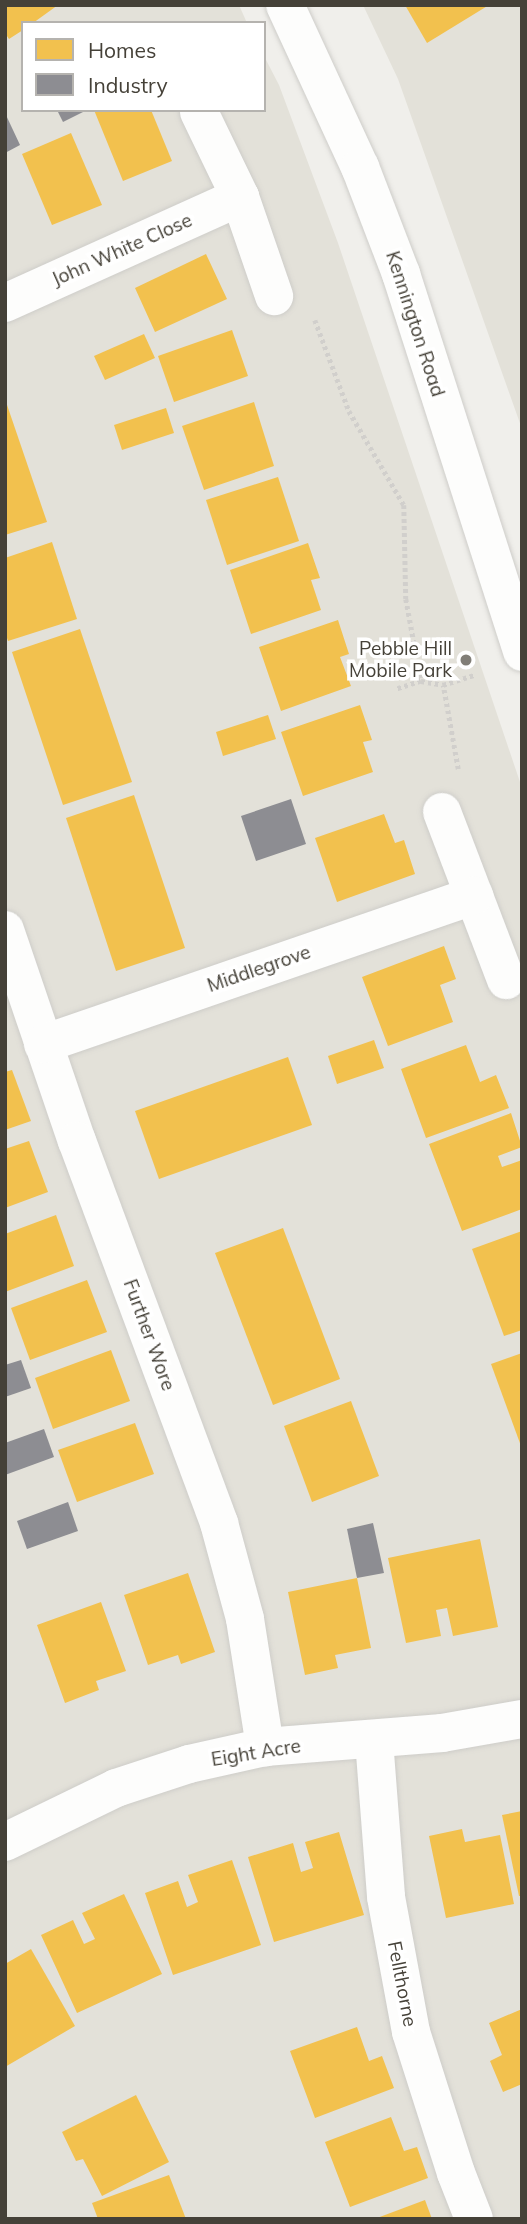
<!DOCTYPE html>
<style>
body{margin:0}
#map{position:relative;width:527px;height:2224px;overflow:hidden;background:#f0efeb;font-family:Mulish,sans-serif}
div>[style]{position:absolute}
.residential>*{inset:0;background:#e3e1d9}
.homes>*{inset:0;background:#f2c14e}
.industry>*{inset:0;background:#8d8d92}
.path>*{height:4.5px;margin-top:-2.25px;transform-origin:0;background:repeating-linear-gradient(90deg,#d1cfcc 0 3.5px,transparent 0 7px)}
.roads{filter:drop-shadow(0 0 2px #cecdc9) drop-shadow(0 0 2px #cecdc9)}
.minor>*{height:38px;margin:-19px;padding:0 19px;transform-origin:19px;border-radius:19px;background:#fdfdfc}
.tertiary>*{height:38px;margin:-19px;padding:0 19px;transform-origin:19px;border-radius:19px;background:#fdfdfc}
.dots>*{width:19px;height:19px;translate:-50% -50%;box-sizing:border-box;border:4px solid #fff;border-radius:50%}
span{translate:-50% -50%;white-space:nowrap;text-align:center;line-height:1.15;-webkit-text-stroke:7px #fff;paint-order:stroke}
.street-label{font-size:19px;color:#454138}
.poi-label{font-size:19px;color:#454138}
.right{translate:-100% -50%;text-align:right}
.frame{position:absolute;inset:0;border:7px solid #454138;pointer-events:none}
.legend{position:absolute;left:21px;top:21px;width:245px;height:91px;box-sizing:border-box;background:#fff;border:2px solid #b5b3af;margin:0;padding:9px 12px;list-style:none;font-size:21px;color:#454138}
.legend li{display:flex;align-items:center;gap:14px;height:35px}
.legend b{width:35px;border:2px solid #b5b3af}
</style>
<div id="map">
<div class="residential">
<div style="clip-path:polygon(5px 5px,239px 5px,247px 23px,23px 23px,23px 110px,264px 110px,264px 56px,279px 85px,338px 243px,522px 788px,522px 2219px,5px 2219px)"></div>
<div style="clip-path:polygon(363px 5px,522px 5px,522px 429px,398px 79px)"></div>
</div>
<div class="homes">
<div style="clip-path:polygon(5px 5px,58px 5px,33px 23px,23px 23px,23px 30px,9px 39px,5px 33px)"></div>
<div style="clip-path:polygon(405px 5px,489px 5px,427px 43px)"></div>
<div style="clip-path:polygon(94px 110px,151px 110px,172px 161px,123px 181px)"></div>
<div style="clip-path:polygon(71px 133px,102px 205px,52px 225px,22px 154px)"></div>
<div style="clip-path:polygon(206px 254px,227px 299px,155px 332px,135px 288px)"></div>
<div style="clip-path:polygon(232px 330px,248px 376px,174px 402px,158px 356px)"></div>
<div style="clip-path:polygon(144px 334px,155px 358px,105px 380px,94px 356px)"></div>
<div style="clip-path:polygon(5px 399px,47px 522px,5px 535px)"></div>
<div style="clip-path:polygon(254px 402px,274px 466px,204px 490px,182px 426px)"></div>
<div style="clip-path:polygon(166px 408px,174px 433px,122px 450px,114px 425px)"></div>
<div style="clip-path:polygon(278px 477px,299px 541px,227px 565px,206px 500px)"></div>
<div style="clip-path:polygon(52px 542px,77px 619px,8px 641px,5px 632px,5px 558px)"></div>
<div style="clip-path:polygon(308px 543px,320px 578px,311px 580px,321px 610px,251px 634px,230px 570px)"></div>
<div style="clip-path:polygon(338px 620px,349px 654px,340px 657px,351px 686px,281px 711px,259px 647px)"></div>
<div style="clip-path:polygon(80px 629px,132px 782px,63px 805px,12px 652px)"></div>
<div style="clip-path:polygon(360px 705px,372px 740px,363px 742px,373px 772px,303px 796px,281px 732px)"></div>
<div style="clip-path:polygon(268px 715px,276px 739px,223px 756px,216px 732px)"></div>
<div style="clip-path:polygon(134px 795px,185px 948px,116px 971px,66px 818px)"></div>
<div style="clip-path:polygon(384px 814px,395px 843px,404px 840px,415px 874px,337px 902px,315px 838px)"></div>
<div style="clip-path:polygon(444px 946px,456px 979px,440px 985px,453px 1022px,388px 1046px,362px 977px)"></div>
<div style="clip-path:polygon(374px 1040px,384px 1068px,337px 1084px,328px 1056px)"></div>
<div style="clip-path:polygon(466px 1045px,480px 1082px,496px 1075px,509px 1108px,426px 1138px,401px 1069px)"></div>
<div style="clip-path:polygon(288px 1057px,312px 1125px,159px 1179px,135px 1111px)"></div>
<div style="clip-path:polygon(12px 1070px,31px 1121px,5px 1130px,5px 1072px)"></div>
<div style="clip-path:polygon(511px 1113px,522px 1147px,498px 1156px,502px 1167px,522px 1160px,522px 1209px,462px 1231px,429px 1144px)"></div>
<div style="clip-path:polygon(29px 1141px,48px 1192px,5px 1208px,5px 1149px)"></div>
<div style="clip-path:polygon(56px 1215px,74px 1266px,5px 1292px,5px 1234px)"></div>
<div style="clip-path:polygon(283px 1228px,340px 1379px,273px 1405px,215px 1253px)"></div>
<div style="clip-path:polygon(522px 1231px,522px 1330px,504px 1336px,472px 1249px)"></div>
<div style="clip-path:polygon(87px 1280px,107px 1332px,30px 1360px,11px 1308px)"></div>
<div style="clip-path:polygon(111px 1350px,130px 1401px,53px 1429px,35px 1378px)"></div>
<div style="clip-path:polygon(522px 1353px,522px 1446px,521px 1446px,491px 1364px)"></div>
<div style="clip-path:polygon(351px 1401px,379px 1476px,312px 1502px,284px 1426px)"></div>
<div style="clip-path:polygon(135px 1423px,154px 1474px,77px 1502px,58px 1450px)"></div>
<div style="clip-path:polygon(480px 1539px,498px 1627px,453px 1636px,447px 1608px,436px 1610px,441px 1636px,406px 1643px,388px 1558px)"></div>
<div style="clip-path:polygon(188px 1573px,215px 1652px,181px 1664px,178px 1655px,148px 1665px,124px 1595px)"></div>
<div style="clip-path:polygon(357px 1578px,371px 1648px,335px 1655px,338px 1668px,305px 1675px,288px 1592px)"></div>
<div style="clip-path:polygon(101px 1602px,126px 1671px,96px 1681px,99px 1690px,65px 1703px,37px 1625px)"></div>
<div style="clip-path:polygon(522px 1811px,522px 1896px,519px 1896px,502px 1815px)"></div>
<div style="clip-path:polygon(462px 1829px,465px 1842px,500px 1835px,514px 1904px,446px 1918px,429px 1836px)"></div>
<div style="clip-path:polygon(339px 1832px,364px 1915px,274px 1942px,248px 1857px,293px 1843px,301px 1872px,313px 1868px,305px 1842px)"></div>
<div style="clip-path:polygon(232px 1860px,261px 1945px,173px 1975px,145px 1893px,178px 1881px,187px 1907px,198px 1902px,188px 1875px)"></div>
<div style="clip-path:polygon(124px 1894px,162px 1974px,77px 2013px,41px 1935px,73px 1920px,84px 1944px,95px 1939px,82px 1913px)"></div>
<div style="clip-path:polygon(31px 1949px,75px 2026px,5px 2067px,5px 1964px)"></div>
<div style="clip-path:polygon(522px 2009px,522px 2084px,503px 2092px,490px 2061px,502px 2055px,489px 2023px)"></div>
<div style="clip-path:polygon(357px 2027px,369px 2061px,382px 2056px,394px 2088px,315px 2118px,290px 2051px)"></div>
<div style="clip-path:polygon(136px 2095px,169px 2162px,102px 2196px,83px 2159px,76px 2161px,62px 2132px)"></div>
<div style="clip-path:polygon(391px 2117px,404px 2151px,417px 2147px,428px 2178px,350px 2207px,325px 2142px)"></div>
<div style="clip-path:polygon(169px 2175px,186px 2219px,98px 2219px,92px 2203px)"></div>
<div style="clip-path:polygon(425px 2200px,432px 2219px,377px 2219px,377px 2218px)"></div>
</div>
<div class="industry">
<div style="clip-path:polygon(57px 110px,87px 110px,63px 122px)"></div>
<div style="clip-path:polygon(5px 113px,20px 145px,5px 153px)"></div>
<div style="clip-path:polygon(291px 799px,306px 844px,256px 861px,241px 816px)"></div>
<div style="clip-path:polygon(21px 1360px,31px 1388px,5px 1397px,5px 1365px)"></div>
<div style="clip-path:polygon(44px 1429px,54px 1457px,5px 1475px,5px 1443px)"></div>
<div style="clip-path:polygon(68px 1502px,78px 1531px,27px 1549px,17px 1521px)"></div>
<div style="clip-path:polygon(373px 1523px,384px 1573px,357px 1578px,347px 1529px)"></div>
</div>
<div class="path">
<div style="left:315px;top:320px;width:97px;rotate:69.5deg"></div>
<div style="left:349px;top:411px;width:109px;rotate:59.7deg"></div>
<div style="left:404px;top:505px;width:94px;rotate:88.8deg"></div>
<div style="left:406px;top:599px;width:83px;rotate:79.6deg"></div>
<div style="left:421px;top:681px;width:26px;rotate:162deg"></div>
<div style="left:421px;top:681px;width:22px;rotate:10deg"></div>
<div style="left:458px;top:769px;width:85px;rotate:-100.1deg"></div>
<div style="left:443px;top:685px;width:33px;rotate:-18deg"></div>
</div>
<div class="roads">
<div class="minor">
<div style="left:199px;top:112px;width:94px;rotate:64.2deg"></div>
<div style="left:240px;top:197px;width:105px;rotate:71deg"></div>
<div style="left:5px;top:303px;width:258px;rotate:-24.3deg"></div>
<div style="left:442px;top:812px;width:180px;rotate:69.1deg"></div>
<div style="left:5px;top:930px;width:223px;rotate:71.2deg"></div>
<div style="left:77px;top:1141px;width:408px;rotate:69.6deg"></div>
<div style="left:219px;top:1523px;width:99px;rotate:74.8deg"></div>
<div style="left:245px;top:1619px;width:130px;rotate:81.1deg"></div>
<div style="left:43px;top:1044px;width:456px;rotate:-19deg"></div>
<div style="left:374px;top:1740px;width:157px;rotate:85.6deg"></div>
<div style="left:386px;top:1897px;width:137px;rotate:79.5deg"></div>
<div style="left:411px;top:2032px;width:148px;rotate:72.3deg"></div>
<div style="left:456px;top:2173px;width:49px;rotate:68.6deg"></div>
<div style="left:5px;top:1842px;width:123px;rotate:-25.9deg"></div>
<div style="left:116px;top:1788px;width:77px;rotate:-18.2deg"></div>
<div style="left:189px;top:1764px;width:78px;rotate:-12.6deg"></div>
<div style="left:265px;top:1747px;width:178px;rotate:-4.5deg"></div>
<div style="left:442px;top:1733px;width:81px;rotate:-9.9deg"></div>
</div>
<div class="tertiary">
<div style="left:285px;top:5px;width:179px;rotate:65.2deg"></div>
<div style="left:360px;top:167px;width:115px;rotate:69deg"></div>
<div style="left:401px;top:274px;width:397px;rotate:72.2deg"></div>
</div>
</div>
<div class="dots">
<div style="left:466px;top:660px;background:#817e77"></div>
</div>
<div class="street-label">
<span style="left:122px;top:250px;rotate:-24deg">John White Close</span>
<span style="left:415px;top:324px;rotate:72deg">Kennington Road</span>
<span style="left:259px;top:969px;rotate:-19deg">Middlegrove</span>
<span style="left:149px;top:1335px;rotate:70deg">Further Wore</span>
<span style="left:256px;top:1753px;rotate:-9deg">Eight Acre</span>
<span style="left:402px;top:1984px;rotate:79deg">Fellthorne</span>
</div>
<div class="poi-label">
<span class="right" style="left:452px;top:660px">Pebble Hill<br>Mobile Park</span>
</div>
<div class="frame"></div>
<ul class="legend">
<li><b style="height:19px;background:#f2c14e"></b>Homes</li>
<li><b style="height:19px;background:#8d8d92"></b>Industry</li>
</ul>
</div>
